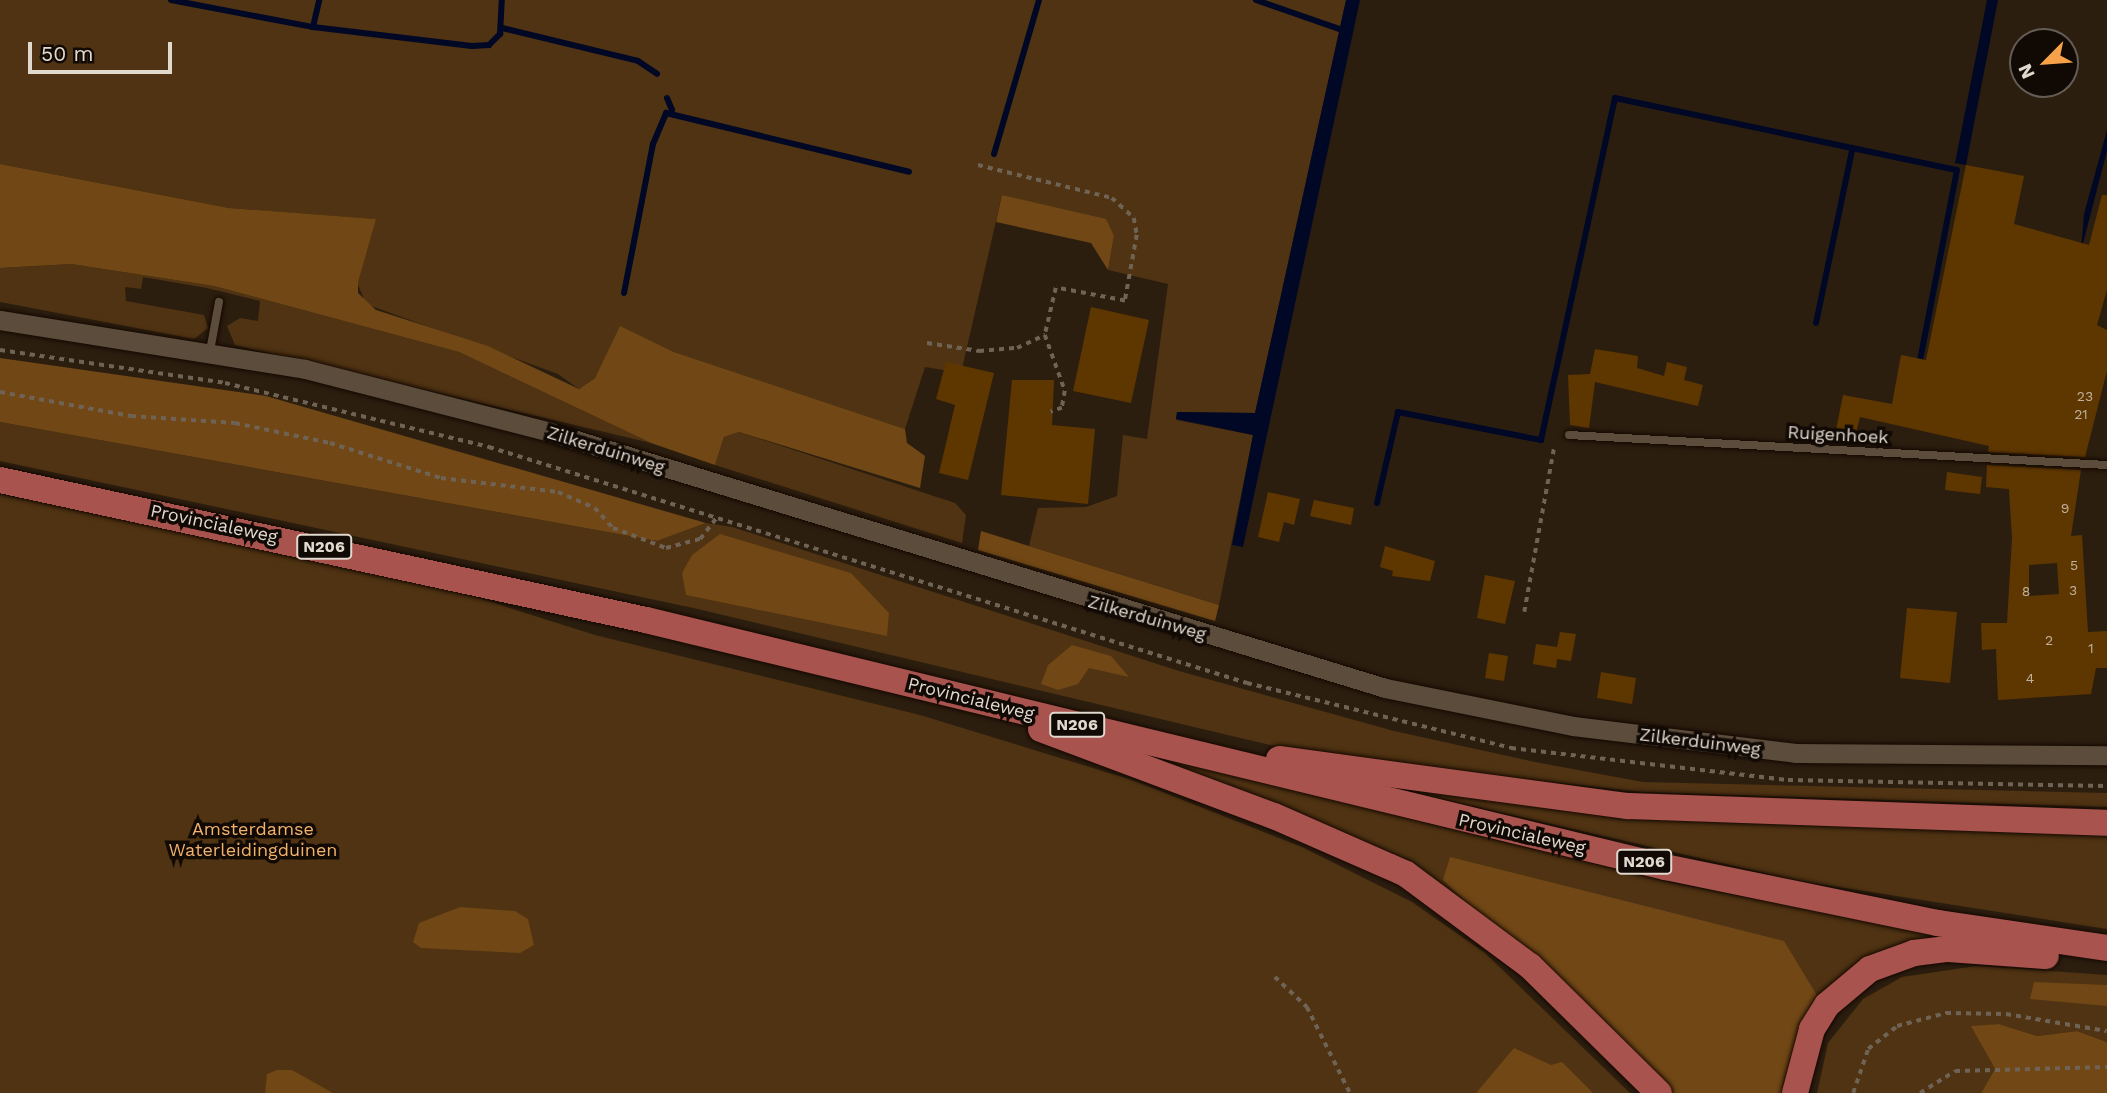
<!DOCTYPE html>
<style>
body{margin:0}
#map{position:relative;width:2107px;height:1093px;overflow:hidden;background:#2c1e0f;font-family:"Work Sans",sans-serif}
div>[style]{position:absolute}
.green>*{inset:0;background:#4f3312}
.forest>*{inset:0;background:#704715}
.water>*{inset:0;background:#000825}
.stream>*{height:6px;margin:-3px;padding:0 3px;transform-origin:3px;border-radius:3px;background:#000825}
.building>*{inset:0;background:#5e3700}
.path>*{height:3.5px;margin-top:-1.75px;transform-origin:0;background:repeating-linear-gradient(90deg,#6f6356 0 5px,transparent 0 10px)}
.roads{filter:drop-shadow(0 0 2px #140800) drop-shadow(0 0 2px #140800)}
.service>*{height:8px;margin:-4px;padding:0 4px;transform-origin:4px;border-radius:4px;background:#5c4c3b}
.tertiary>*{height:19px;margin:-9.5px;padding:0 9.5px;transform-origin:9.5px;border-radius:9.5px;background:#5c4c3b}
.primary>*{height:26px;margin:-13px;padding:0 13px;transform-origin:13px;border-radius:13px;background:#a9534e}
span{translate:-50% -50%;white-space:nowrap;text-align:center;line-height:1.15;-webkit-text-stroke:7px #100904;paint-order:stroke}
.number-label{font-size:14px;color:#c0b09a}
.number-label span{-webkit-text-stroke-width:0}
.shield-label span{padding:2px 5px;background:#100904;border:2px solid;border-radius:5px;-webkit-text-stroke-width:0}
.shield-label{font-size:16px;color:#e1d8ce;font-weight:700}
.street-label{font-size:18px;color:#e1d8ce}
.park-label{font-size:18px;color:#f2b26c}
.north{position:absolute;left:2009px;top:28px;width:70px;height:70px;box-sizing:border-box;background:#100904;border:2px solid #645c55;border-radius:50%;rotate:245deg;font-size:19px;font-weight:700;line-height:28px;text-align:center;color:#e1d8ce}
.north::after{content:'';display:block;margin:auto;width:24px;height:32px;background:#f7a248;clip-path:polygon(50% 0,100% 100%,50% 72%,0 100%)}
.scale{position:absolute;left:28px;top:42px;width:144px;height:32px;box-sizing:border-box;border:4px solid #e1d8ce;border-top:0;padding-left:9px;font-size:21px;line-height:24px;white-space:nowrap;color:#e1d8ce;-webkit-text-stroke:5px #100904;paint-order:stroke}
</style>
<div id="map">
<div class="green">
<div style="clip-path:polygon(0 0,1346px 0,1255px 413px,1177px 412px,1176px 420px,1253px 435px,1219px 605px,1029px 546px,1038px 508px,1086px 507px,1117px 496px,1123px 435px,1147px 439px,1168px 284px,1108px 270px,1114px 236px,1002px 195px,961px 373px,925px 367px,905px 429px,674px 352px,621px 327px,595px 378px,579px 389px,558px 374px,366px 304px,357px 282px,375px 219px,229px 208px,0 164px)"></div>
<div style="clip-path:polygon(71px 264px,214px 286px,459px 352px,651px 443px,235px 345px,227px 326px,240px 318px,258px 321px,260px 301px,207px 288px,143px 277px,141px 289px,125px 287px,126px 301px,204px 315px,208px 328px,194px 339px,0 302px,0 268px)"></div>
<div style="clip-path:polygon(0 422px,657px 541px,706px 523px,732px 527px,1179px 671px,1394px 731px,1535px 762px,1643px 782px,2107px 793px,2107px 807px,1643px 792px,1320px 757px,698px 609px,0 461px)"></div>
<div style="clip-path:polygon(739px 432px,955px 503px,966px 515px,962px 543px,715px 465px,724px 437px)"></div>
<div style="clip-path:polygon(0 494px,409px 576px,595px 635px,920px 715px,1132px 780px,1302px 847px,1412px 902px,1485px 953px,1630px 1093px,0 1093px)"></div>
<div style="clip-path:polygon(1116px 747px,1672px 883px,1985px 943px,1941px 944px,1821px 1002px,1488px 926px)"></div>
<div style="clip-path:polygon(1377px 784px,2107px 830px,2107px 929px,1800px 881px)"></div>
<div style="clip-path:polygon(1976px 966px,2107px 975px,2107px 1042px,2077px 1031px,2037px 1036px,1999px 1024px,1972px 1027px,1995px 1069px,1981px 1093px,1817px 1093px,1828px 1043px,1863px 999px,1902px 977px)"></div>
</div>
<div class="forest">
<div style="clip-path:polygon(0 164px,229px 208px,376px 219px,358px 282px,358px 293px,376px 310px,488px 346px,579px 389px,595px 378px,620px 326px,674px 352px,905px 429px,907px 443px,925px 456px,920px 488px,739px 432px,724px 437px,715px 465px,651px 443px,459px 352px,214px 286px,71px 264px,0 268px)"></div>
<div style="clip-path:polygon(1002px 195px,1106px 219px,1114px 236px,1108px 270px,1091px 243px,996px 222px)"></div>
<div style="clip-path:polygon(0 358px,266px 396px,706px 523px,657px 541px,0 422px)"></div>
<div style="clip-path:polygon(981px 531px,1219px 605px,1215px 621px,978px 550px)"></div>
<div style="clip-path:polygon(720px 534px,851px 573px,889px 613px,887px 636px,686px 595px,682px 573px,692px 555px)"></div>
<div style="clip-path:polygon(1072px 645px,1111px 656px,1129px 677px,1089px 668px,1078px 684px,1058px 690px,1041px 684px,1048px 665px)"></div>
<div style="clip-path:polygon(1450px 857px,1784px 941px,1821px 1002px,1791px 1093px,1665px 1093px,1443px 880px)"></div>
<div style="clip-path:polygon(460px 907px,515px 911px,528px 919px,534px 945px,520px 953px,421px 948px,413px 942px,419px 923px)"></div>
<div style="clip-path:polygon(2034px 982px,2107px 985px,2107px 1006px,2030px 999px)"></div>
<div style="clip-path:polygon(1999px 1024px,2037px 1036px,2077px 1031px,2107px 1042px,2107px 1093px,1981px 1093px,1995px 1069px,1971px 1026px)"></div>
<div style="clip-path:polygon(1514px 1048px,1551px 1065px,1562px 1062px,1593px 1093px,1476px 1093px)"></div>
<div style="clip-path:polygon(277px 1070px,292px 1070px,333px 1093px,265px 1093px,267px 1074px)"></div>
</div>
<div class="water">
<div style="clip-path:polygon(1346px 0,1360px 0,1243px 547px,1232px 545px,1253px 435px,1176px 419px,1177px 412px,1255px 413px)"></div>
<div style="clip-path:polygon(1987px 0,1998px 0,1966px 165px,1955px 163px)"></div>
<div style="clip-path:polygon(2107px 130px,2107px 151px,2081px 251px,2084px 214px)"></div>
</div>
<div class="stream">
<div style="left:171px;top:0;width:145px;rotate:10.8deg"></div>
<div style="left:313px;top:27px;width:160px;rotate:6.8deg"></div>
<div style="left:472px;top:46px;width:17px;rotate:-3deg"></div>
<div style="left:489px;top:45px;width:16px;rotate:-45deg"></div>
<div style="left:500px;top:34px;width:34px;rotate:-87deg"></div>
<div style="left:1256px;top:0;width:94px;rotate:19.2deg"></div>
<div style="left:313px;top:27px;width:28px;rotate:-77deg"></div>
<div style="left:502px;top:28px;width:140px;rotate:13.6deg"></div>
<div style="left:638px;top:61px;width:23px;rotate:34deg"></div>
<div style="left:667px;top:98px;width:13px;rotate:67deg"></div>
<div style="left:994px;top:154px;width:160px;rotate:-73.7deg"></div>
<div style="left:624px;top:293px;width:152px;rotate:-79deg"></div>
<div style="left:653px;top:144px;width:34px;rotate:-67deg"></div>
<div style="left:666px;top:113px;width:250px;rotate:13.6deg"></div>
<div style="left:1816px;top:323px;width:177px;rotate:-78.2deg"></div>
<div style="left:1377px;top:503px;width:93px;rotate:-77deg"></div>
<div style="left:1398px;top:412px;width:146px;rotate:11.1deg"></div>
<div style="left:1541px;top:440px;width:350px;rotate:-77.8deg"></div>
<div style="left:1615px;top:98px;width:349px;rotate:11.9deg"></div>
<div style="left:1957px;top:170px;width:200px;rotate:101deg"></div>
</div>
<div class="building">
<div style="clip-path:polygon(1966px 165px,2024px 176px,2014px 224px,2089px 245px,2102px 195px,2107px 195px,2107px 290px,2097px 325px,2107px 330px,2107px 371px,2085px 457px,1988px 452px,1989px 446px,1860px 417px,1856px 433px,1836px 430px,1843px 395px,1892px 404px,1901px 355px,1926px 360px)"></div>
<div style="clip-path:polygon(1091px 307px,1149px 320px,1131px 403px,1073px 391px)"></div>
<div style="clip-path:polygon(1595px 349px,1638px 356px,1637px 368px,1664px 376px,1667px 362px,1687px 367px,1684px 380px,1703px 385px,1698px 406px,1595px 382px,1589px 428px,1570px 425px,1568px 375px,1590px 374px)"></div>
<div style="clip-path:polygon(946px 362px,994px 373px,968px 480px,939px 473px,955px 405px,936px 399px)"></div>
<div style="clip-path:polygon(1012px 380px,1054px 380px,1052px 425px,1095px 429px,1088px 504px,1001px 495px)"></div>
<div style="clip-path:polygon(evenodd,1987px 465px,2081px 470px,2071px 536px,2082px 535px,2088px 632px,2107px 631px,2107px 668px,2096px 668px,2091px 694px,1998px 700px,1996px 649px,1982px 650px,1981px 623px,2007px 623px,2012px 538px,2009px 489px,1986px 487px,1987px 465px,2057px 563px,2059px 594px,2029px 596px,2029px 565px,2057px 563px)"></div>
<div style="clip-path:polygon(1947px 472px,1982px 477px,1980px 494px,1945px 490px)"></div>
<div style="clip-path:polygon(1268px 492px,1300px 499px,1294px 525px,1284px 522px,1279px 542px,1258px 537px)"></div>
<div style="clip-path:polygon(1314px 500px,1354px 508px,1351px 525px,1310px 516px)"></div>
<div style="clip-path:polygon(1385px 546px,1435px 561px,1430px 581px,1392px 576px,1393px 571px,1380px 567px)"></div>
<div style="clip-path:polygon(1485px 575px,1515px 581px,1505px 624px,1477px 618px)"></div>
<div style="clip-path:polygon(1907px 608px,1957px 612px,1950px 683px,1900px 678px)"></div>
<div style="clip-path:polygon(1560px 632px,1576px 634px,1571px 661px,1557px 659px,1556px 668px,1533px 664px,1536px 644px,1557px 647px)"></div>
<div style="clip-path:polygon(1489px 653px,1508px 656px,1504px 681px,1485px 678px)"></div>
<div style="clip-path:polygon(1601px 672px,1636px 678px,1632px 704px,1597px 698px)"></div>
</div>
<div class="path">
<div style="left:978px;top:165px;width:138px;rotate:13.8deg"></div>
<div style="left:1112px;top:198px;width:30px;rotate:42deg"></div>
<div style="left:1134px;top:218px;width:17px;rotate:80deg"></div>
<div style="left:1137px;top:235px;width:67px;rotate:100.3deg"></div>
<div style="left:1125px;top:301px;width:70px;rotate:-169.3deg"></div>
<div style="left:1056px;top:288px;width:48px;rotate:103.2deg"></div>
<div style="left:927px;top:343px;width:53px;rotate:8.7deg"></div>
<div style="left:979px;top:351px;width:38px;rotate:-5deg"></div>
<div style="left:1017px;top:348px;width:31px;rotate:-25deg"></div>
<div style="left:1045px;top:335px;width:59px;rotate:70.3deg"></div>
<div style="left:1065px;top:391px;width:17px;rotate:100deg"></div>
<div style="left:1062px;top:408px;width:12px;rotate:160deg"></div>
<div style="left:0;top:350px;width:227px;rotate:8.3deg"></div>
<div style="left:225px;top:383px;width:272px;rotate:13.6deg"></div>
<div style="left:489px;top:447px;width:794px;rotate:17.29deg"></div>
<div style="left:1247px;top:683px;width:272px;rotate:13.8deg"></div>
<div style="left:1511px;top:748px;width:279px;rotate:6.6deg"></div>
<div style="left:1788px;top:780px;width:319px;rotate:1.1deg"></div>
<div style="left:0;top:392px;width:133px;rotate:10.4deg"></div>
<div style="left:131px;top:416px;width:104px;rotate:3.9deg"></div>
<div style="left:235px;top:423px;width:97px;rotate:11.9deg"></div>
<div style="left:330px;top:443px;width:116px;rotate:17.5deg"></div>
<div style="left:441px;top:478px;width:118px;rotate:6.8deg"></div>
<div style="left:558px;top:492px;width:40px;rotate:23.4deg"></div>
<div style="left:595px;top:508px;width:27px;rotate:48deg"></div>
<div style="left:613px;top:528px;width:57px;rotate:20.7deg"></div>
<div style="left:666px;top:548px;width:35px;rotate:-15deg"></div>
<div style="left:700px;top:539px;width:28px;rotate:-52deg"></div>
<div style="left:1524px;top:612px;width:168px;rotate:-79.7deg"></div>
<div style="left:1275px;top:977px;width:44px;rotate:43.2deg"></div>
<div style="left:1307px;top:1007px;width:96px;rotate:63.4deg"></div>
<div style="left:1853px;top:1093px;width:46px;rotate:-71.2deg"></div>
<div style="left:1868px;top:1049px;width:37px;rotate:-38deg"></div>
<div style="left:1897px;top:1026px;width:51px;rotate:-14.9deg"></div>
<div style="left:1946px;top:1013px;width:60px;rotate:1deg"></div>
<div style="left:2006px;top:1014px;width:102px;rotate:9.6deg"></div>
<div style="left:1920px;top:1093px;width:41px;rotate:-32.2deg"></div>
<div style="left:1955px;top:1071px;width:152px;rotate:-1.5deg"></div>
</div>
<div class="roads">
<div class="service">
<div style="left:210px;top:351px;width:50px;rotate:-79.6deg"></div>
<div style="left:1569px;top:435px;width:539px;rotate:3.19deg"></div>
</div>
<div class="tertiary">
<div style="left:0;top:320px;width:309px;rotate:9.1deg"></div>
<div style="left:305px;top:369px;width:253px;rotate:14.4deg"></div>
<div style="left:550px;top:432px;width:873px;rotate:17.04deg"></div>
<div style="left:1385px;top:688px;width:192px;rotate:11.4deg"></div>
<div style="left:1573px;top:726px;width:224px;rotate:6.9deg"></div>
<div style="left:1795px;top:753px;width:312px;rotate:0.4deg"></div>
</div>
<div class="primary">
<div style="left:0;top:480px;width:661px;rotate:12.23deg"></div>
<div style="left:646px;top:620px;width:1049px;rotate:13.63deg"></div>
<div style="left:1665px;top:867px;width:279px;rotate:11.6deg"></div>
<div style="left:1938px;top:923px;width:171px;rotate:8.4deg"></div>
<div style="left:1041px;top:729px;width:249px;rotate:20.5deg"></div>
<div style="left:1274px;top:816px;width:144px;rotate:23.7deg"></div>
<div style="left:1406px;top:874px;width:154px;rotate:36.6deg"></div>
<div style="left:1530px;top:966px;width:181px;rotate:44.6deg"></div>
<div style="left:1279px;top:759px;width:352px;rotate:7.7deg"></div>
<div style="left:1628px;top:806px;width:479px;rotate:2deg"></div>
<div style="left:1795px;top:1093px;width:66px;rotate:-75.1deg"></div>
<div style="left:1812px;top:1029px;width:28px;rotate:-58deg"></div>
<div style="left:1827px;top:1005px;width:56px;rotate:-39.9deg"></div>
<div style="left:1870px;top:969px;width:47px;rotate:-20deg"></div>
<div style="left:1914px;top:953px;width:34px;rotate:-7deg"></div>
<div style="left:1948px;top:949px;width:98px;rotate:4.1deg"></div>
</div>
</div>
<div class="number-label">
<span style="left:2085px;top:396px">23</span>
<span style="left:2081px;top:414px">21</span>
<span style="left:2065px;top:508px">9</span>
<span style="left:2074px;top:565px">5</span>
<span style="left:2073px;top:590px">3</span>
<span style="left:2026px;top:591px">8</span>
<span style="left:2049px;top:640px">2</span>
<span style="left:2091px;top:648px">1</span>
<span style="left:2030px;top:678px">4</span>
</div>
<div class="shield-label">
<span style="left:324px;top:547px">N206</span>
<span style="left:1077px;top:725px">N206</span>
<span style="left:1644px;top:862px">N206</span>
</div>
<div class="street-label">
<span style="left:1838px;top:435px;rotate:3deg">Ruigenhoek</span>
<span style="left:606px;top:450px;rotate:17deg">Zilkerduinweg</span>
<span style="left:214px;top:524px;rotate:12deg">Provincialeweg</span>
<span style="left:1147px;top:618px;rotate:16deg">Zilkerduinweg</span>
<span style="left:971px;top:699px;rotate:14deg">Provincialeweg</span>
<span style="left:1700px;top:742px;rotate:7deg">Zilkerduinweg</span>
<span style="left:1522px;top:834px;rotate:13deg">Provincialeweg</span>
</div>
<div class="park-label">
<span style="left:253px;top:840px">Amsterdamse<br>Waterleidingduinen</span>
</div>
<div class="north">N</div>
<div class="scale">50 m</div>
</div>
